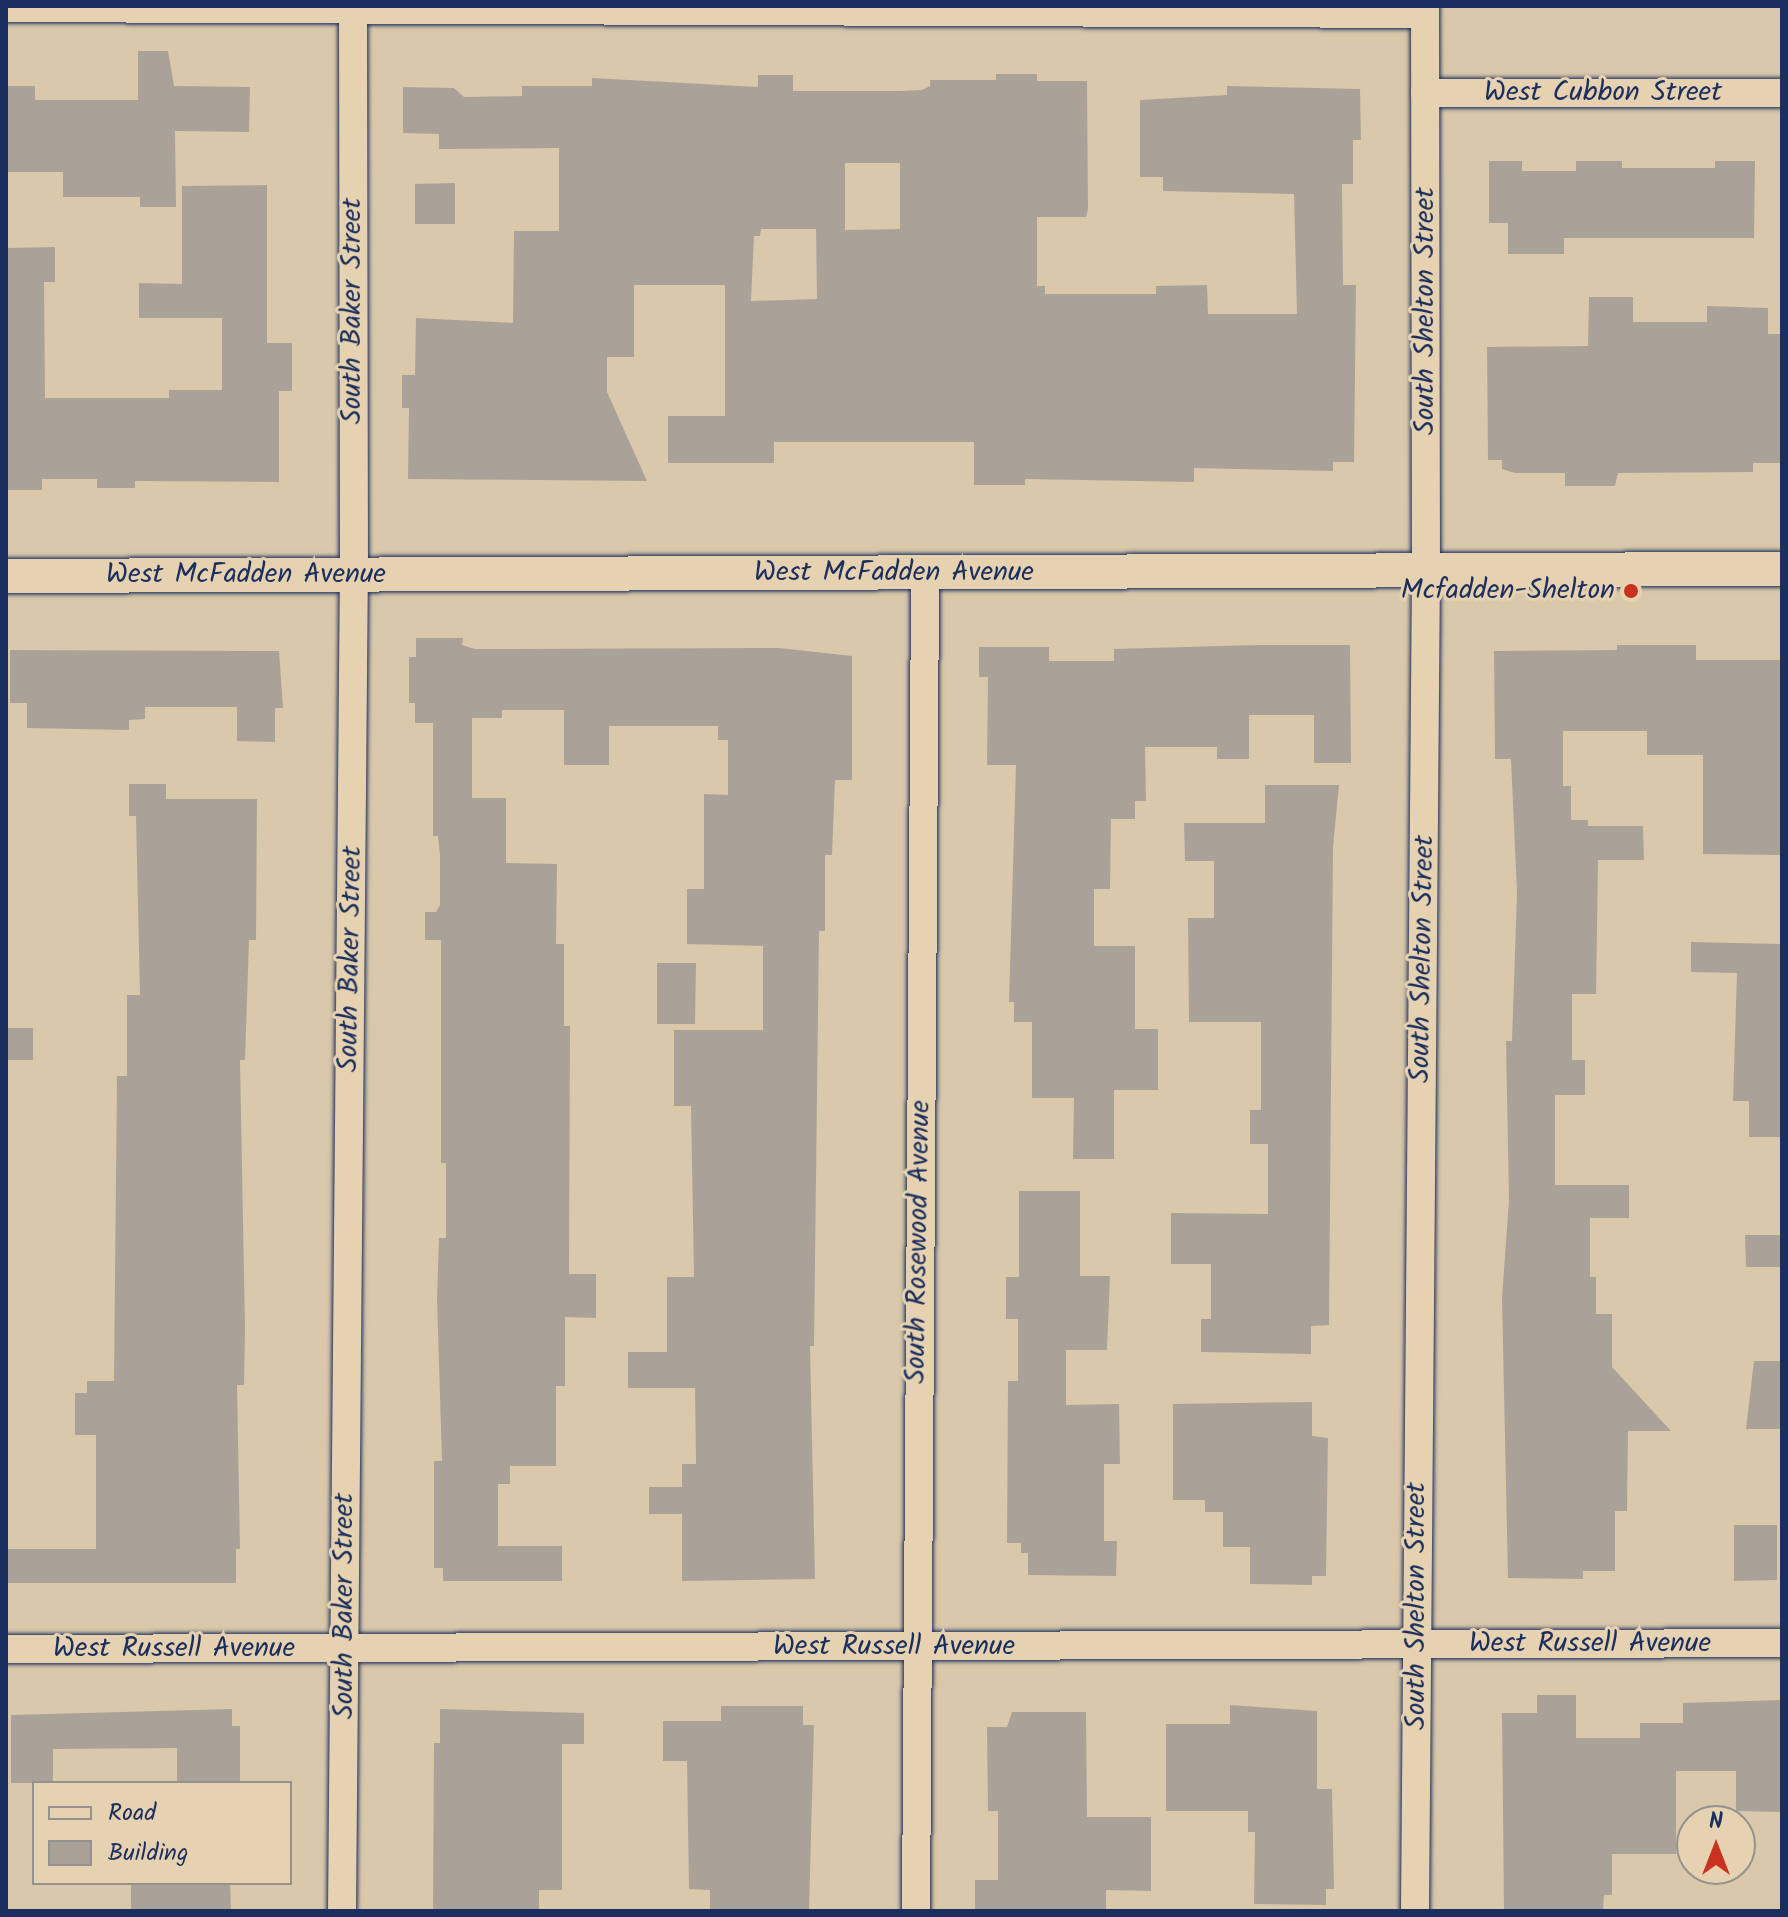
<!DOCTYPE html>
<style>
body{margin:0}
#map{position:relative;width:1788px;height:1917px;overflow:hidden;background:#dac8ab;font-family:Kalam,sans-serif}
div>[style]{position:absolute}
.building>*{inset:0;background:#aaa298}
.roads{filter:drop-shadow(0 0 2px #1b2f5e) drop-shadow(0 0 2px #1b2f5e)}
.minor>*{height:28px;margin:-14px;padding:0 14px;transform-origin:14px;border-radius:14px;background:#e6d2b0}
.tertiary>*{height:34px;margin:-17px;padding:0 17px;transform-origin:17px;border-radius:17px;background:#e6d2b0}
.dots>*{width:22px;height:22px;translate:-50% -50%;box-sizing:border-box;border:4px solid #e6d2b0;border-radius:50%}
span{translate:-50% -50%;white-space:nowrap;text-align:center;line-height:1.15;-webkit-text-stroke:6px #e6d2b0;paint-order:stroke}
.street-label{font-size:28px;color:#1b2f5e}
.poi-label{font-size:28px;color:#1b2f5e}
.right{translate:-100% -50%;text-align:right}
.frame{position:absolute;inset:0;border:8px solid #1b2f5e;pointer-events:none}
.legend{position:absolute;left:32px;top:1781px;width:260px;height:104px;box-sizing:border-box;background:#e6d2b0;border:2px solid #95918f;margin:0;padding:10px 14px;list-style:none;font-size:24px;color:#1b2f5e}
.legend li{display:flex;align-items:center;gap:16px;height:40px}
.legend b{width:40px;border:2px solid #95918f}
.north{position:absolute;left:1676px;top:1805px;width:80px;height:80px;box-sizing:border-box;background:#e6d2b0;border:2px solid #95918f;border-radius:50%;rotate:0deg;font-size:22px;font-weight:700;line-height:32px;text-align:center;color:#1b2f5e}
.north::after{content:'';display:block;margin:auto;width:28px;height:36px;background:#c8321e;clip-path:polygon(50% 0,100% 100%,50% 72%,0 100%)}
</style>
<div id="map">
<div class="building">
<div style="clip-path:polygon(138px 51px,168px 51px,174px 86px,250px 87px,249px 132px,175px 131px,176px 207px,140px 207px,140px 197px,63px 197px,63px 172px,6px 172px,6px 86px,35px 86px,35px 100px,138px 100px)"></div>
<div style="clip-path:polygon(evenodd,996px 74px,1037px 74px,1037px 81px,1087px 81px,1088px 209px,1086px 217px,1037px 217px,1037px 286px,1045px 286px,1045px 294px,1156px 294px,1156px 286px,1207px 285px,1208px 314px,1297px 314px,1294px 194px,1163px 191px,1163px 177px,1140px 177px,1140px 100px,1227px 95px,1227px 86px,1360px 89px,1361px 140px,1353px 140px,1353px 184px,1342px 184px,1343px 285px,1356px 285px,1354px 462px,1333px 462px,1333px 471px,1194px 468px,1194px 482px,1025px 479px,1025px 485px,974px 485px,974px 442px,774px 442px,774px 463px,668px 463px,668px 416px,725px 416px,725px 285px,634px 285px,634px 357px,607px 357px,607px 392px,647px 481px,408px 479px,409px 408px,402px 408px,402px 375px,415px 375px,416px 318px,513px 323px,514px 231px,559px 231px,559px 148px,439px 149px,439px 134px,403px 133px,403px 87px,454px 88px,464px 97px,522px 96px,522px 86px,592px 86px,592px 78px,758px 87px,758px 75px,793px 75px,793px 91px,900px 91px,922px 90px,930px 86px,930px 80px,996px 80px,996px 74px,845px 163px,900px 163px,900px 229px,845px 230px,845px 163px,996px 74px,761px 229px,816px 229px,817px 299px,751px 301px,754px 236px,760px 236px,761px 229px)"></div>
<div style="clip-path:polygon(1489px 161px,1522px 161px,1522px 171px,1576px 171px,1576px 161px,1622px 161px,1622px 168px,1715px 168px,1715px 161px,1755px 161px,1754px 238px,1564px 238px,1564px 254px,1508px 254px,1508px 223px,1489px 223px)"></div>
<div style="clip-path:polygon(455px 183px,455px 224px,415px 224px,415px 184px)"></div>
<div style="clip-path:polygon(267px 185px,267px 343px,292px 343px,292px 391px,279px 391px,279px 482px,135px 481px,135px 488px,97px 488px,97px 479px,42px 479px,42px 490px,6px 490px,6px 248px,55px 247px,55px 282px,44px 282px,45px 398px,169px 398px,169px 390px,222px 390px,222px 318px,139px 318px,139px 283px,182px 284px,182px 186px)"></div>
<div style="clip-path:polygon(1589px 297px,1633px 297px,1633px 322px,1707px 322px,1707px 306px,1768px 308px,1768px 334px,1782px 334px,1782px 463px,1753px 463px,1753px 472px,1618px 473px,1615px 486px,1565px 486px,1565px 473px,1515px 473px,1502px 469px,1502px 460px,1488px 460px,1487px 347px,1588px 346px)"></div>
<div style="clip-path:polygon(416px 638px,463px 638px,462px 645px,475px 649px,779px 648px,852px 656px,852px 780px,835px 780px,832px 855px,825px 855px,825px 931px,819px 931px,814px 1346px,810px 1346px,815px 1579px,682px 1581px,682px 1514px,649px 1514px,649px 1487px,682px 1487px,682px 1464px,696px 1464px,695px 1388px,628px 1388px,628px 1352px,667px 1352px,667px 1277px,694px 1277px,691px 1106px,674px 1106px,674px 1030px,763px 1030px,763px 946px,687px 944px,687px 889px,704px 889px,704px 794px,728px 795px,728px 740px,718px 740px,718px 726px,609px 726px,609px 765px,564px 765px,564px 710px,502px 710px,502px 718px,472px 718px,472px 798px,506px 798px,506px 863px,557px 864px,556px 944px,564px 944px,564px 1026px,570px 1026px,569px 1274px,596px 1274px,596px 1318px,565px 1317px,565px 1386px,556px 1386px,556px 1466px,510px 1466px,510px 1484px,498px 1484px,498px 1546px,562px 1546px,562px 1581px,443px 1581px,443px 1568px,434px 1568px,434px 1461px,442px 1461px,437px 1299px,439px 1238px,446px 1238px,446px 1163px,441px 1163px,441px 940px,425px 940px,425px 912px,436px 912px,440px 905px,440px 855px,438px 836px,433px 836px,433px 723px,415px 723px,415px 703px,409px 703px,409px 657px,416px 657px)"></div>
<div style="clip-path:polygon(1257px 645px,1350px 645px,1351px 763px,1314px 763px,1314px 715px,1249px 715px,1249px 759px,1217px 759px,1217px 747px,1145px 747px,1146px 801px,1135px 801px,1135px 819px,1111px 819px,1110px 889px,1094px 889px,1094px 946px,1135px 946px,1135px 1029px,1158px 1029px,1158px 1090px,1114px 1090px,1114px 1159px,1073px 1159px,1074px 1098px,1032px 1098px,1032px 1022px,1014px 1022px,1014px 1002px,1009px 1002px,1016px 765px,987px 765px,988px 677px,979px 677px,979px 647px,1049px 647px,1049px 661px,1114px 661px,1114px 649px)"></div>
<div style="clip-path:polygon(1617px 645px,1696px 645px,1696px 660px,1782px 660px,1782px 855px,1703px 854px,1703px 755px,1647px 755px,1647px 731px,1563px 731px,1563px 786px,1571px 786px,1571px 820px,1588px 820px,1588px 826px,1643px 826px,1644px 860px,1598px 860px,1596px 994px,1572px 994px,1572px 1060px,1585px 1060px,1585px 1095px,1555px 1095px,1555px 1185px,1629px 1185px,1629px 1218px,1590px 1218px,1590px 1277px,1596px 1277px,1596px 1314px,1612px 1314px,1612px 1367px,1671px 1431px,1628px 1431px,1627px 1511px,1615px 1511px,1615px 1571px,1583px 1571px,1583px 1579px,1508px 1578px,1502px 1298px,1509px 1200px,1506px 1041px,1512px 1041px,1517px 893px,1511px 759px,1495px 759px,1494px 651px,1617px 650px)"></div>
<div style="clip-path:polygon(10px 650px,279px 651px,283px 708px,275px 708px,275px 742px,237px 741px,237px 707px,145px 707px,145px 719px,129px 720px,129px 730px,27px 728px,27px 703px,10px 703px)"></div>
<div style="clip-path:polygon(129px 784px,166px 784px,166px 799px,257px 799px,256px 940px,249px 940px,245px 1060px,240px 1060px,245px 1328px,244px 1385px,237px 1385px,240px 1549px,236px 1549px,236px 1583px,6px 1583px,6px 1549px,96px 1549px,96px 1435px,75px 1435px,75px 1393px,87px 1393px,87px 1381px,114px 1381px,117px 1076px,127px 1076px,127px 995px,140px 995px,136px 816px,129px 816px)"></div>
<div style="clip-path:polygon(1265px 785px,1339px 785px,1333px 847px,1329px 1325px,1311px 1326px,1311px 1354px,1201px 1352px,1201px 1319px,1211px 1319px,1211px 1264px,1171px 1264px,1171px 1213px,1268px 1214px,1268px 1144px,1250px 1144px,1250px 1110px,1261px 1110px,1261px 1022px,1189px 1022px,1188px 918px,1214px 918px,1214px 861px,1185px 861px,1184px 823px,1265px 823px)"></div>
<div style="clip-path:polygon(1691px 942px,1782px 944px,1782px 1137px,1749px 1137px,1749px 1101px,1733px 1101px,1737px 973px,1691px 972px)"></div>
<div style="clip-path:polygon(657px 963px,696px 963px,695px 1024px,657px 1024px)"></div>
<div style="clip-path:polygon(6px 1028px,33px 1028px,33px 1060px,6px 1060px)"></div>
<div style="clip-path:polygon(1019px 1191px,1080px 1191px,1080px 1276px,1110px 1276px,1107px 1350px,1066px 1350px,1066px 1405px,1119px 1404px,1120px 1464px,1104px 1464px,1104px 1541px,1117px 1541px,1116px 1576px,1028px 1575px,1028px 1553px,1021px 1553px,1021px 1543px,1007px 1543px,1008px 1381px,1018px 1381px,1018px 1319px,1006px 1319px,1006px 1277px,1019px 1277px)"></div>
<div style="clip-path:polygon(1745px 1235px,1781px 1235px,1781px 1267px,1746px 1267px)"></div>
<div style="clip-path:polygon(1754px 1361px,1782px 1361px,1782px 1429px,1746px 1429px)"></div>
<div style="clip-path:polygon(1312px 1402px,1312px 1436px,1328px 1438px,1326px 1576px,1312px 1576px,1312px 1585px,1250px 1584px,1250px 1547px,1223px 1547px,1223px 1512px,1205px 1512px,1205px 1500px,1173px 1500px,1173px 1404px)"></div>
<div style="clip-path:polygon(1734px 1525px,1777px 1525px,1777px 1580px,1734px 1581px)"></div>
<div style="clip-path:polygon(1537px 1695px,1576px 1695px,1576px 1738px,1640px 1738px,1640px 1723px,1683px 1723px,1683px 1703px,1782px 1700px,1782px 1812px,1736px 1811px,1736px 1771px,1676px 1771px,1676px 1854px,1612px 1854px,1612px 1895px,1604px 1895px,1603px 1911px,1504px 1910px,1502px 1713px,1537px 1713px)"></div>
<div style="clip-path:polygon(1230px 1705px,1317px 1711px,1317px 1789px,1332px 1789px,1334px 1889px,1326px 1889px,1326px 1905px,1254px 1904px,1255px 1832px,1248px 1832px,1248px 1811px,1166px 1811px,1166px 1724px,1230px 1724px)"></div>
<div style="clip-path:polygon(721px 1706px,803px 1706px,803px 1725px,814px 1725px,809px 1911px,710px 1911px,710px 1890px,689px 1889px,687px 1761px,663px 1761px,663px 1721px,721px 1721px)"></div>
<div style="clip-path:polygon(232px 1709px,232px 1726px,240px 1726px,240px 1783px,177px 1783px,177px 1748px,53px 1749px,53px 1783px,11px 1783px,11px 1715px)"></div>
<div style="clip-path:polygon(440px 1709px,584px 1713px,584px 1744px,562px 1744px,562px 1890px,539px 1890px,539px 1911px,433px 1911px,434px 1743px,440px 1743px)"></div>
<div style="clip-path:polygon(1012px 1712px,1086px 1712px,1087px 1817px,1151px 1817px,1151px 1891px,1106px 1890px,1106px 1911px,975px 1911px,975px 1880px,998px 1880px,998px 1811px,988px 1811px,987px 1727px,1007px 1727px)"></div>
<div style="clip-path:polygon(131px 1883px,230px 1883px,231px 1911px,131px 1911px)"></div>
</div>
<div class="roads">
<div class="minor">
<div style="left:6px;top:8px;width:1419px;rotate:0.24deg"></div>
<div style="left:1425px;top:93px;width:357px"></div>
<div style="left:6px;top:1649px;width:1776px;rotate:-0.19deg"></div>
<div style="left:342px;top:1911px;width:1337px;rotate:-89.49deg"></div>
<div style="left:354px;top:574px;width:568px;rotate:-90.1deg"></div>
<div style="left:916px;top:1911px;width:1339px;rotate:-89.61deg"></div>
<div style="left:1415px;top:1911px;width:1340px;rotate:-89.53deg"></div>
<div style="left:1426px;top:571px;width:565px;rotate:-90.1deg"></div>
</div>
<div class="tertiary">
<div style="left:6px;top:576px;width:1776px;rotate:-0.23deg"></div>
</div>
</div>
<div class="dots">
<div style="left:1631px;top:591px;background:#c8321e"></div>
</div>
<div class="street-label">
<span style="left:1603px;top:93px">West Cubbon Street</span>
<span style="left:353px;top:311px;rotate:-90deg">South Baker Street</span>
<span style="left:1426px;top:311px;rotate:-90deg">South Shelton Street</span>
<span style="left:894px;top:573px">West McFadden Avenue</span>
<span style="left:246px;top:575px">West McFadden Avenue</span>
<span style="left:351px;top:959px;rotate:-89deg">South Baker Street</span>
<span style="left:1423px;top:959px;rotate:-89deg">South Shelton Street</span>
<span style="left:919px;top:1242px;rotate:-89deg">South Rosewood Avenue</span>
<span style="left:345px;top:1606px;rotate:-90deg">South Baker Street</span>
<span style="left:1417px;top:1606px;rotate:-90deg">South Shelton Street</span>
<span style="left:1590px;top:1644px">West Russell Avenue</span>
<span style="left:894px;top:1647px">West Russell Avenue</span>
<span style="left:174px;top:1649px">West Russell Avenue</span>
</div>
<div class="poi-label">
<span class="right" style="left:1615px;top:591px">Mcfadden-Shelton</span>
</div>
<div class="frame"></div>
<ul class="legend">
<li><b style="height:10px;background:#e6d2b0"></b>Road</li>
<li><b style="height:22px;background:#aaa298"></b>Building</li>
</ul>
<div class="north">N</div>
</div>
